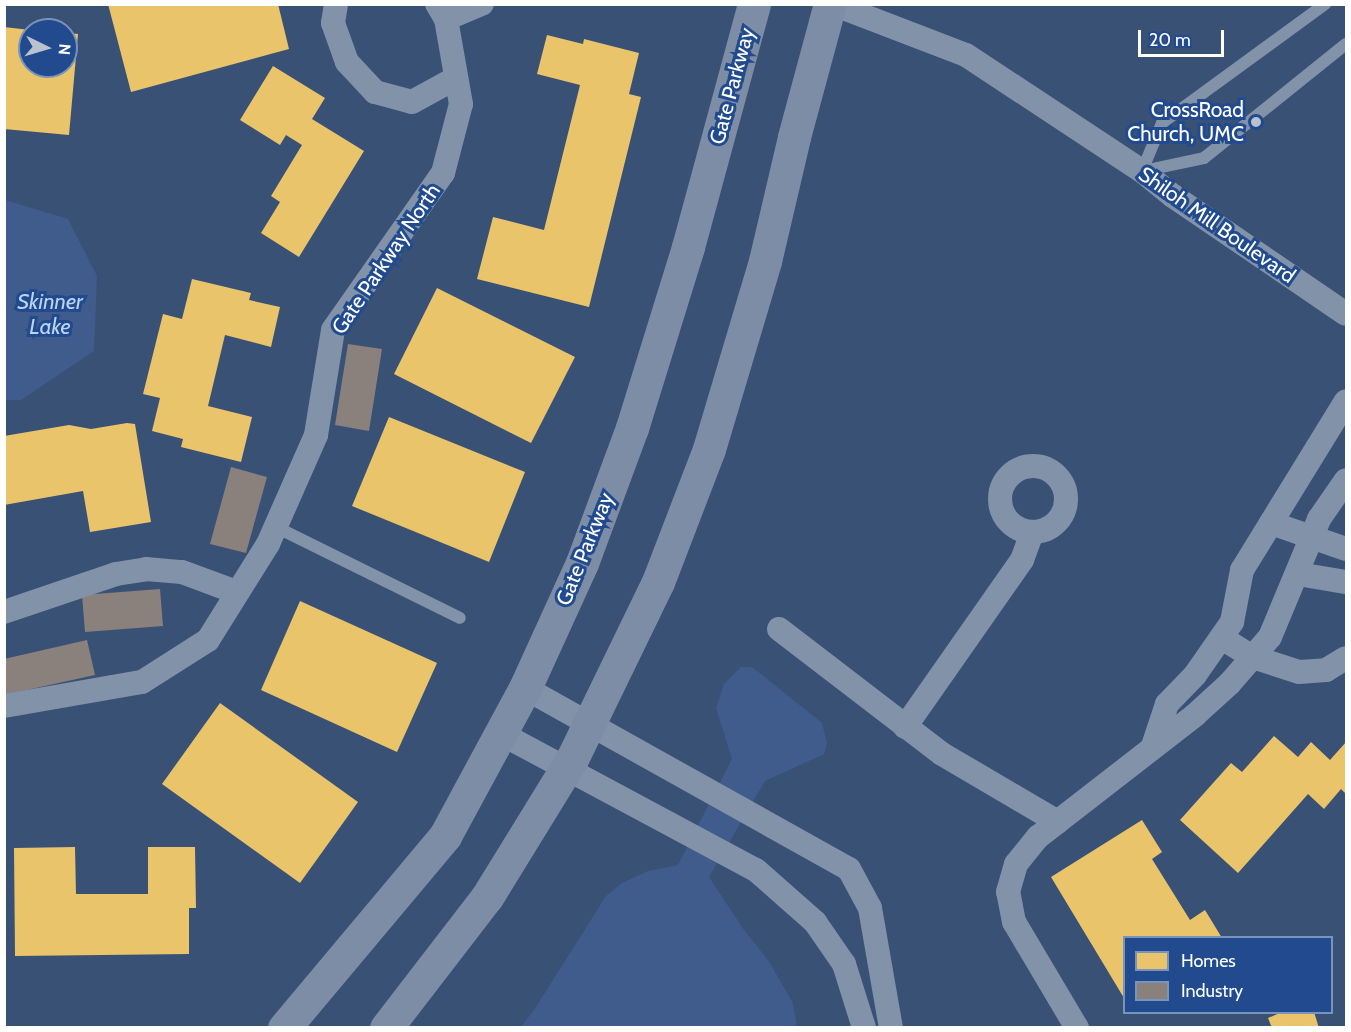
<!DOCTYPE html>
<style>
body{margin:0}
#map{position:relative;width:1351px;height:1032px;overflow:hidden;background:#3a5176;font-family:Cabin,sans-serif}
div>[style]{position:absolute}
.water>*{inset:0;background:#3f5c8c}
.homes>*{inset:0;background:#e9c46a}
.industry>*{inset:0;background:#8a817c}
.service>*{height:12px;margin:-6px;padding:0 6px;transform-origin:6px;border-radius:6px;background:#8192a9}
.minor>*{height:24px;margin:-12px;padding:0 12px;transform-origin:12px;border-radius:12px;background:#8192a9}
.minor>.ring{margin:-12px;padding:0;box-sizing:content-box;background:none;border:24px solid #8192a9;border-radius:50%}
.secondary>*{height:33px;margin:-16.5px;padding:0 16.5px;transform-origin:16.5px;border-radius:16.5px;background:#7e8da6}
.dots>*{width:16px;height:16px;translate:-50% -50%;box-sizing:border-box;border:3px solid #214b8e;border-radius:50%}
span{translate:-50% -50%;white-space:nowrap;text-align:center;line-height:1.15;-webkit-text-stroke:6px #214b8e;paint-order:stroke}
.street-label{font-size:21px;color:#fff}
.poi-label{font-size:21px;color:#fff}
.right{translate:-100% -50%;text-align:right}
.water-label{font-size:22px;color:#bdd3f3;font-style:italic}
.frame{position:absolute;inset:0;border:6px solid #fff;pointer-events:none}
.legend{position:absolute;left:1123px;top:936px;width:210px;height:78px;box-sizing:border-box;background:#214b8e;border:2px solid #7a93bb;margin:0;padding:8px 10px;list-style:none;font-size:18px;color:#fff}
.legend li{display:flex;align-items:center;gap:12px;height:30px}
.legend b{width:30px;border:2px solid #7a93bb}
.north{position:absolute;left:18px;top:18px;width:60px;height:60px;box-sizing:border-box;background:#214b8e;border:2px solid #7a93bb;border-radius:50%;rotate:95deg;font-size:16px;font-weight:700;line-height:24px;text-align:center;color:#fff}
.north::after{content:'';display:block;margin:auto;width:21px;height:27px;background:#bac2cf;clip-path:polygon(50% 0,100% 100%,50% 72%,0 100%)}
.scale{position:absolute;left:1138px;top:30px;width:86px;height:27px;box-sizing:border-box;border:3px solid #fff;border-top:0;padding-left:8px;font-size:18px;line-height:21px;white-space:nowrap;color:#fff;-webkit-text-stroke:4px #214b8e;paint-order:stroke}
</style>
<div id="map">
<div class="water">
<div style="clip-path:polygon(5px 200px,68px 219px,97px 276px,94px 351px,21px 400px,5px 400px)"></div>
<div style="clip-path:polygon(741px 667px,752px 667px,822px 723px,827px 743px,824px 754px,765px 781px,709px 877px,744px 930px,768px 960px,793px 1003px,797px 1027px,520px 1028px,534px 1010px,606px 896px,622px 883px,648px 871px,678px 865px,732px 759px,716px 708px,724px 684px)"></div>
</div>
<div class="homes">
<div style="clip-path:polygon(108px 4px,278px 4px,289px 49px,131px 92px)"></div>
<div style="clip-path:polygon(4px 27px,30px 30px,30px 66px,66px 66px,66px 33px,78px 34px,69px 135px,4px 129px)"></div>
<div style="clip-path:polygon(547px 35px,583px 44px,584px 39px,639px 53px,629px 94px,641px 97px,589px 307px,477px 279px,493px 217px,544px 230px,580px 85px,537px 74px)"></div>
<div style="clip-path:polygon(273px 66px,325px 98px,312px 119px,364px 151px,299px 257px,261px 233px,280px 202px,271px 196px,302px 145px,286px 135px,280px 145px,240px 120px)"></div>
<div style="clip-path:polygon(192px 279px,251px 293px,249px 300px,280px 307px,271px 347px,225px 335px,208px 406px,252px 417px,241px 462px,181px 447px,183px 439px,152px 431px,160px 398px,143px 394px,163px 314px,182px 319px)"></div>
<div style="clip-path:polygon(437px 288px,575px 357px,531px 443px,394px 374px)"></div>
<div style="clip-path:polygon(389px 417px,525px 472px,489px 562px,352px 506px)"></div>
<div style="clip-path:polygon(127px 423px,135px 424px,151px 522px,90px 532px,83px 491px,4px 505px,4px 436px,69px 425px,91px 429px)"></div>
<div style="clip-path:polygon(300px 601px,437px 663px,397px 752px,261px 690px)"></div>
<div style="clip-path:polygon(220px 703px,358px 802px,300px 883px,162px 784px)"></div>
<div style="clip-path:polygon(1274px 736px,1298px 757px,1311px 742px,1330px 760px,1346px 742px,1346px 794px,1341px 789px,1324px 809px,1308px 794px,1238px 873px,1180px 820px,1231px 763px,1242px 772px)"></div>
<div style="clip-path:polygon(1142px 820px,1162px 852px,1152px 859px,1190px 920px,1205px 910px,1222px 938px,1124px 938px,1124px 998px,1051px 877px)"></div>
<div style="clip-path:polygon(75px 847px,76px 894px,148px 894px,148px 847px,195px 847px,196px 908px,189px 908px,189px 954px,15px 956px,14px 848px)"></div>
<div style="clip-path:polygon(1282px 1012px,1314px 1012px,1319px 1028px,1272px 1028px,1268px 1018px)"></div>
</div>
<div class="industry">
<div style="clip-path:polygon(348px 344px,382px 349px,369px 431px,335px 425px)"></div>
<div style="clip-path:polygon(231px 467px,267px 477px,246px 553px,210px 544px)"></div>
<div style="clip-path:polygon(160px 589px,163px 626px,85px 632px,82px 595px)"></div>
<div style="clip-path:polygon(87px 640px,95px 675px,4px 695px,4px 659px)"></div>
</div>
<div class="service">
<div style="left:1142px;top:171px;width:52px;rotate:-67.4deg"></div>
<div style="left:1162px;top:123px;width:202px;rotate:-36.1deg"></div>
<div style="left:1143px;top:171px;width:62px;rotate:-12deg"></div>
<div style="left:1204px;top:158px;width:182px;rotate:-38.8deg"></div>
<div style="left:276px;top:527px;width:205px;rotate:26.3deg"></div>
</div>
<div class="minor">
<div style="left:336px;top:4px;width:19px;rotate:99deg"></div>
<div style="left:333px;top:23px;width:41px;rotate:70.3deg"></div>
<div style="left:347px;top:62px;width:41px;rotate:47deg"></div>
<div style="left:375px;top:92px;width:38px;rotate:15deg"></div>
<div style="left:412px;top:102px;width:50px;rotate:-28.6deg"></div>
<div style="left:833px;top:4px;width:142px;rotate:21deg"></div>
<div style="left:966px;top:55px;width:211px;rotate:33.4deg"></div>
<div style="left:1142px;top:171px;width:40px;rotate:39deg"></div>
<div style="left:1173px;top:196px;width:209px;rotate:34.3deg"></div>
<div style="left:446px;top:19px;width:39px;rotate:-23deg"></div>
<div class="ring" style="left:1000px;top:466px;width:42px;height:42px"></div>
<div style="left:1271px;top:523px;width:79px;rotate:19.1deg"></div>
<div style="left:1298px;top:574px;width:49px;rotate:9.5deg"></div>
<div style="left:4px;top:612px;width:118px;rotate:-18.7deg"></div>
<div style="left:116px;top:574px;width:30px;rotate:-9deg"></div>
<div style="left:146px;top:569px;width:36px;rotate:5deg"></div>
<div style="left:182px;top:572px;width:58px;rotate:20.3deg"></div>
<div style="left:779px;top:629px;width:205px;rotate:37.5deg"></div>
<div style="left:942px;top:754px;width:134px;rotate:30.4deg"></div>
<div style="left:1222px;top:638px;width:36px;rotate:32deg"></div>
<div style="left:1253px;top:657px;width:48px;rotate:18.1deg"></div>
<div style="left:1299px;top:672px;width:27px;rotate:-4deg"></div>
<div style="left:1326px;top:670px;width:23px;rotate:-31deg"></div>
<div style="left:525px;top:688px;width:371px;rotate:29.2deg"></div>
<div style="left:849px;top:869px;width:44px;rotate:61.7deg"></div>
<div style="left:870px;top:908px;width:122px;rotate:80.1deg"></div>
<div style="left:4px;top:706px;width:140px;rotate:-9.9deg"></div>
<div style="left:142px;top:682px;width:78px;rotate:-32.5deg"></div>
<div style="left:208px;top:640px;width:113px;rotate:-58deg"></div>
<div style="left:268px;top:544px;width:119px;rotate:-66.2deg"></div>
<div style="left:316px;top:435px;width:106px;rotate:-80.8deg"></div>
<div style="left:333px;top:330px;width:192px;rotate:-55deg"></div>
<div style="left:443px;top:173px;width:71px;rotate:-75.4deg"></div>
<div style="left:461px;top:104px;width:86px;rotate:-100deg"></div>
<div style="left:446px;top:19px;width:17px;rotate:-121deg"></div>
<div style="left:905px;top:727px;width:204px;rotate:-55deg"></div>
<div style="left:1022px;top:560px;width:30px;rotate:-70deg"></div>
<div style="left:500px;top:733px;width:290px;rotate:28.2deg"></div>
<div style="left:756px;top:870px;width:79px;rotate:41.4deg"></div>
<div style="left:815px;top:922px;width:51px;rotate:55.4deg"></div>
<div style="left:844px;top:964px;width:67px;rotate:72.6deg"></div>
<div style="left:1153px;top:746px;width:44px;rotate:-71.6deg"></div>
<div style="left:1167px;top:704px;width:40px;rotate:-46deg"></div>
<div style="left:1195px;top:675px;width:65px;rotate:-55.1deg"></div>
<div style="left:1232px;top:622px;width:53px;rotate:-79.1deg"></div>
<div style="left:1242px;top:570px;width:198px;rotate:-58.4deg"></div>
<div style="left:1077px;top:1028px;width:123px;rotate:-120.7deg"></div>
<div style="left:1014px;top:922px;width:31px;rotate:-101deg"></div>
<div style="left:1008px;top:892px;width:29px;rotate:-74deg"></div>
<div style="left:1016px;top:864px;width:35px;rotate:-51deg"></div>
<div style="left:1038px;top:837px;width:199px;rotate:-37.8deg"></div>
<div style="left:1195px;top:715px;width:47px;rotate:-42.4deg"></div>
<div style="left:1230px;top:683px;width:61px;rotate:-49deg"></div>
<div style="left:1270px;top:637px;width:128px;rotate:-67.4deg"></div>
<div style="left:1319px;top:519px;width:47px;rotate:-55.3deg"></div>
</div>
<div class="secondary">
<div style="left:284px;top:1028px;width:251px;rotate:-50deg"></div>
<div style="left:445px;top:836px;width:168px;rotate:-61.6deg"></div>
<div style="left:525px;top:688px;width:137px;rotate:-65.5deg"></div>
<div style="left:582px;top:563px;width:144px;rotate:-69.7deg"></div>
<div style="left:632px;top:428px;width:189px;rotate:-72.8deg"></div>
<div style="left:688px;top:247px;width:252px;rotate:-74.8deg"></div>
<div style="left:386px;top:1028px;width:165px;rotate:-52.4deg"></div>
<div style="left:487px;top:897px;width:162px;rotate:-58.4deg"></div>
<div style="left:572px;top:759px;width:197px;rotate:-64.1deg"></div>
<div style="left:658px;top:582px;width:142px;rotate:-69deg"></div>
<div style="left:709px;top:449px;width:196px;rotate:-73.4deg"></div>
<div style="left:765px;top:261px;width:127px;rotate:-76.8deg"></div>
<div style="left:794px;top:137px;width:138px;rotate:-74.9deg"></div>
</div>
<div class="dots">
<div style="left:1256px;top:122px;background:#bac2cf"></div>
</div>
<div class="street-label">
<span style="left:732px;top:86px;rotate:-75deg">Gate Parkway</span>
<span style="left:1217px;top:225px;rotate:35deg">Shiloh Mill Boulevard</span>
<span style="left:386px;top:259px;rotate:-56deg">Gate Parkway North</span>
<span style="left:585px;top:549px;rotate:-68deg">Gate Parkway</span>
</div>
<div class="poi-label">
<span class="right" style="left:1244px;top:122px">CrossRoad<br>Church, UMC</span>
</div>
<div class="water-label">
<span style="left:50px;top:314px">Skinner<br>Lake</span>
</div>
<div class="frame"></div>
<ul class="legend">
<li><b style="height:16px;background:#e9c46a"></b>Homes</li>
<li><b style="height:16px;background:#8a817c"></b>Industry</li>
</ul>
<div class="north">N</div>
<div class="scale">20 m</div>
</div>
